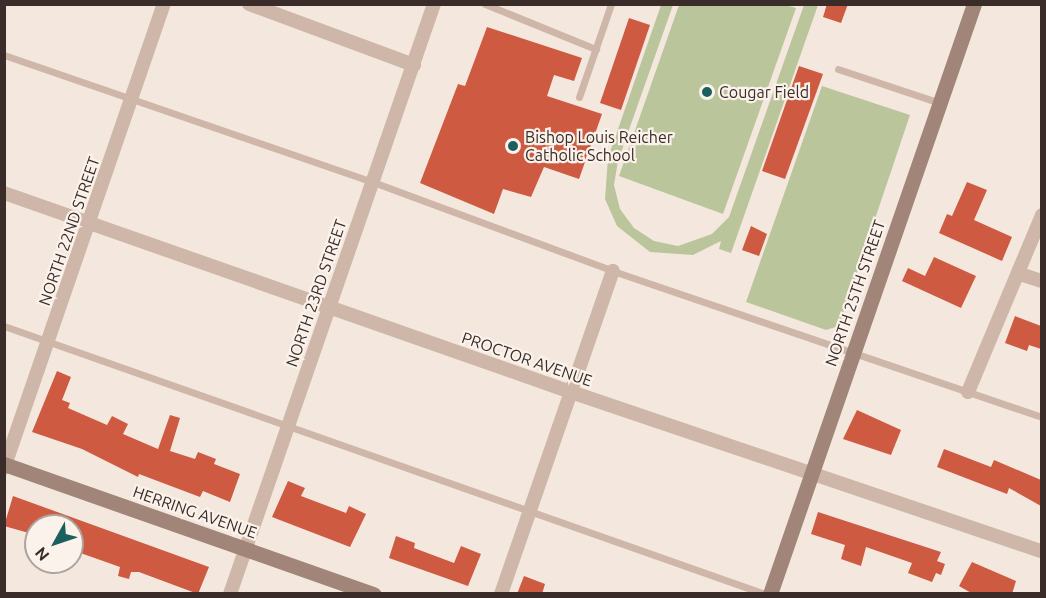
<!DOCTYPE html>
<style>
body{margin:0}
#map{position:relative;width:1046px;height:598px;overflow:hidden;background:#f4e8de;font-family:Ubuntu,sans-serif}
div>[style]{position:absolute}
.green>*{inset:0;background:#bac59c}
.building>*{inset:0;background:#ce5a42}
.lane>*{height:7px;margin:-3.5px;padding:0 3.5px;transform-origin:3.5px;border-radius:3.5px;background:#ceb7a8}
.street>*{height:14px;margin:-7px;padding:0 7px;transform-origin:7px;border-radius:7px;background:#ceb7a8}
.secondary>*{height:15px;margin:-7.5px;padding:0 7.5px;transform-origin:7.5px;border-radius:7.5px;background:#a28579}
.dots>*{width:16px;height:16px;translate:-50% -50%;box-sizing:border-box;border:3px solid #fbf2eb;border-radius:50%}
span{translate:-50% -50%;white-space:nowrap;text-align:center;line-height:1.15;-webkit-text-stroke:4.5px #fbf2eb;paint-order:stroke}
.poi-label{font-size:16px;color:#3a2d29}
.left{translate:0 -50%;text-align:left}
.street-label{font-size:16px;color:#3a2d29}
.frame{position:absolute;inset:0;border:6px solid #3a2d29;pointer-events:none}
.north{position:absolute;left:24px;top:514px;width:60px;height:60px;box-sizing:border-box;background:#fbf2eb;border:2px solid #aea39d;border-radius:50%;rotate:230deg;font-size:16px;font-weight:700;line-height:24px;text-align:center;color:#3a2d29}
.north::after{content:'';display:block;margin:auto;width:21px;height:27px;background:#1b5f5f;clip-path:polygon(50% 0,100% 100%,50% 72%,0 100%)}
</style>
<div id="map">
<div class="green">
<div style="clip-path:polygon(661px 5px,673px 5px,618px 161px,614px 185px,620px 209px,634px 228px,654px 241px,678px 246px,712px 234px,729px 217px,804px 5px,818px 5px,731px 253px,719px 249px,721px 241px,693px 255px,650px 252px,617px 226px,605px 199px,608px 158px)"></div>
<div style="clip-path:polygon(786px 5px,796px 8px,723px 214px,619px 176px,679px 5px)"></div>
<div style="clip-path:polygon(822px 86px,910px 115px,839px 326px,826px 330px,746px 302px)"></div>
</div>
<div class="building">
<div style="clip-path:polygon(827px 4px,848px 4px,841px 23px,823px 17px)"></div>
<div style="clip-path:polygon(629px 18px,650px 25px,621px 110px,600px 103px)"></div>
<div style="clip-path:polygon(487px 27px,582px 58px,574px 81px,554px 75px,547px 96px,602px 114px,579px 179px,544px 167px,531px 197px,503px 189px,494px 214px,420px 183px,458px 84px,465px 86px)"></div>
<div style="clip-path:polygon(799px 66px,823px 74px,785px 179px,762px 171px)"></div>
<div style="clip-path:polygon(967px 182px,987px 190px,974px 220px,1012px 237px,1002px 261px,939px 233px,947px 214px,952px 216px)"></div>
<div style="clip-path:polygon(751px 226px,767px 234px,759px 256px,742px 250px)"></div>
<div style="clip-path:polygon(934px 257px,976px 276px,961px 308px,902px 281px,908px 268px,925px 276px)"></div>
<div style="clip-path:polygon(1015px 316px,1041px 326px,1041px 349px,1029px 345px,1027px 351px,1005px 343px)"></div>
<div style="clip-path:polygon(57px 371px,71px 377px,62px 400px,70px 403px,68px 408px,107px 425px,112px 416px,128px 424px,123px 434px,158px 449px,170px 415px,180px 418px,170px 451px,195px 459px,198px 452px,216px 459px,214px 464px,240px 474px,230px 502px,203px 491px,200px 497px,139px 474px,138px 477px,82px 449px,32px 432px)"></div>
<div style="clip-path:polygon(857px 410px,901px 430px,891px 455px,843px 439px)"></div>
<div style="clip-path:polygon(944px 449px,991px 467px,994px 460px,1041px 480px,1041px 506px,1009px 488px,1007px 494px,937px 467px)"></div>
<div style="clip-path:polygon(288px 481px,305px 488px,301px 496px,346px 513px,349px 506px,366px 514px,350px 547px,272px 517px)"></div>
<div style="clip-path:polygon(13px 496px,209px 567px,198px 594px,139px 572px,131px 572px,129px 579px,118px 576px,120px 567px,72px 550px,72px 526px,36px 526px,36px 535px,4px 526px)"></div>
<div style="clip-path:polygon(818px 512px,941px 552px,937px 561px,945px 564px,941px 575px,936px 573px,932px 582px,908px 573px,912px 563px,866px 547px,861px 566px,841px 559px,845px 545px,811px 534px)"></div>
<div style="clip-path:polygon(396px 536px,415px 543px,414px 548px,454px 563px,461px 546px,481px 554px,468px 586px,389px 558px)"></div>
<div style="clip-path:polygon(972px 562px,1016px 581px,1012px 594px,973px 594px,959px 586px)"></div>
<div style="clip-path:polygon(524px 576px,545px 584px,542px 594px,517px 594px)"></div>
</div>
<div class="lane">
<div style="left:485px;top:4px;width:120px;rotate:22.1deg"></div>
<div style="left:4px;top:55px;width:390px;rotate:19deg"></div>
<div style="left:373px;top:182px;width:256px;rotate:20.3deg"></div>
<div style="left:613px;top:271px;width:453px;rotate:18.8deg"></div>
<div style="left:838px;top:69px;width:108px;rotate:18.4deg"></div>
<div style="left:579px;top:97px;width:98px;rotate:-71deg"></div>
<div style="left:4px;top:326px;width:807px;rotate:19.4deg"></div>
</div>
<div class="street">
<div style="left:249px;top:4px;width:176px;rotate:20.3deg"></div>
<div style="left:4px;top:193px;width:601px;rotate:19.34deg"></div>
<div style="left:571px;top:392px;width:497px;rotate:18.7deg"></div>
<div style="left:1020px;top:274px;width:23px;rotate:18deg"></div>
<div style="left:968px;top:392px;width:192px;rotate:-67.3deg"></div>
<div style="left:4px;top:468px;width:491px;rotate:-71deg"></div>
<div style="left:230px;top:594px;width:624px;rotate:-70.93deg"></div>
<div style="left:501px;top:594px;width:342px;rotate:-70.9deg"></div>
</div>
<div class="secondary">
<div style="left:4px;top:464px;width:392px;rotate:19.4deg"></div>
<div style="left:770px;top:594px;width:624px;rotate:-70.93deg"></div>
</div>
<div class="dots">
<div style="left:707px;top:92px;background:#1b5f5f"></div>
<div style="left:513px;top:146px;background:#1b5f5f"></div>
</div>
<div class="poi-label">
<span class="left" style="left:719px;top:92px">Cougar Field</span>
<span class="left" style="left:525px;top:146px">Bishop Louis Reicher<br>Catholic School</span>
</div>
<div class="street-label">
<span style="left:69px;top:231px;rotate:-71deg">NORTH 22ND STREET</span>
<span style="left:316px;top:293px;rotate:-71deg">NORTH 23RD STREET</span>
<span style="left:855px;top:293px;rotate:-71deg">NORTH 25TH STREET</span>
<span style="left:527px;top:359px;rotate:19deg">PROCTOR AVENUE</span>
<span style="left:195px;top:512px;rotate:19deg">HERRING AVENUE</span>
</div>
<div class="frame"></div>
<div class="north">N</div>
</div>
